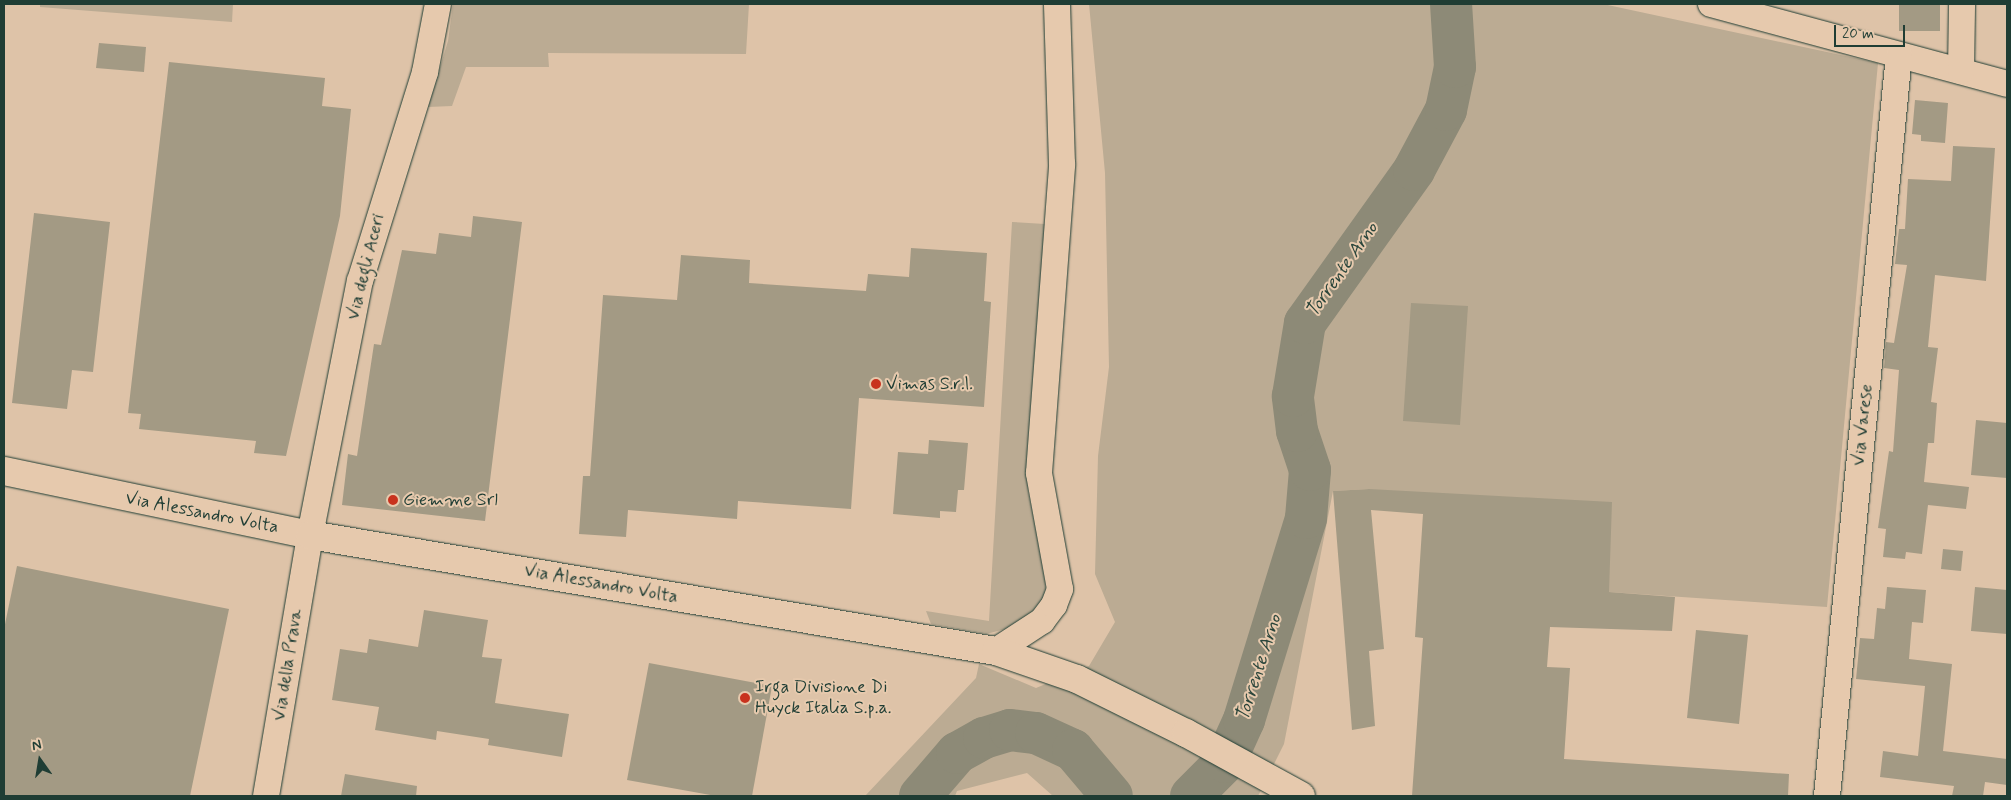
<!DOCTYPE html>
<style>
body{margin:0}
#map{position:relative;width:2011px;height:800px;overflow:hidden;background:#dec3a8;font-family:Mynerve,sans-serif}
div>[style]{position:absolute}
.green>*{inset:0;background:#bbab93}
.river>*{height:42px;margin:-21px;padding:0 21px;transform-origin:21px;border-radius:21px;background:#8d8a77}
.building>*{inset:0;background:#a39a84}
.roads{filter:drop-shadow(0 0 1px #1f3d34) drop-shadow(0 0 1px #1f3d34)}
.street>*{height:26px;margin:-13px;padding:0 13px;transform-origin:13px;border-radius:13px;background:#e6c9ad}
.secondary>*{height:28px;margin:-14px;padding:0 14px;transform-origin:14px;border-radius:14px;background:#e6c9ad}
.dots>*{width:14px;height:14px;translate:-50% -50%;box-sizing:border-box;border:2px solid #e6c9ad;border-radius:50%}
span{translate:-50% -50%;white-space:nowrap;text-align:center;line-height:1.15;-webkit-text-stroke:4px #e6c9ad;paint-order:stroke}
.street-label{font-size:18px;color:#1f3d34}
.poi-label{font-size:18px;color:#1f3d34}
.left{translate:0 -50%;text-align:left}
.water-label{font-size:19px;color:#2a453b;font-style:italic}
.frame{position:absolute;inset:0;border:5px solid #1f3d34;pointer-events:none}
.north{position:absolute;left:15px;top:735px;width:50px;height:50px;-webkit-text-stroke:4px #e6c9ad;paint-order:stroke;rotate:347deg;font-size:14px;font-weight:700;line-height:20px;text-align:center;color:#1f3d34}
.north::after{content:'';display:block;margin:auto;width:18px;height:22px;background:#1f3d34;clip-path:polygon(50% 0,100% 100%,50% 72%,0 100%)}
.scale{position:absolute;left:1834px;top:25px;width:71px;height:22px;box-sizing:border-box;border:2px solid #1f3d34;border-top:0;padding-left:6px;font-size:15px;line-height:18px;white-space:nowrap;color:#1f3d34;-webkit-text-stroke:4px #e6c9ad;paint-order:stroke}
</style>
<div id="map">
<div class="green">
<div style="clip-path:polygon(40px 4px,233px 4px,232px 22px,40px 7px)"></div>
<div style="clip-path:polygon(453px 4px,749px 4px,746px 54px,548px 53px,549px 67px,466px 67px,452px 106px,428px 107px,448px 41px)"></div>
<div style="clip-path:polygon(1089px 4px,1439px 4px,1442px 73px,1465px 72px,1461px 4px,1603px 4px,1878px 63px,1827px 607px,1609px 592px,1369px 489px,1333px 491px,1284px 744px,1258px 796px,1053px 796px,1027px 773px,957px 791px,955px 796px,865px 796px,976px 678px,979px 664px,1036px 688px,1089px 666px,1115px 622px,1095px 574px,1098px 456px,1109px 367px,1105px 173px)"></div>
<div style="clip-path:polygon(1012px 222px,1045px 224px,1028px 491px,1044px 565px,1046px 593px,1038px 611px,1009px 628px,986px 634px,931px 624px,926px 611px,989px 621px)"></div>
</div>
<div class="river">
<div style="left:920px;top:796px;width:57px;rotate:-49.3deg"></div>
<div style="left:957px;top:753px;width:31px;rotate:-29deg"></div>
<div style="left:984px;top:738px;width:27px;rotate:-17deg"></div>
<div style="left:1010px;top:730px;width:26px;rotate:7deg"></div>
<div style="left:1036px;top:733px;width:41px;rotate:24.7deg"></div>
<div style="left:1073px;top:750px;width:60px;rotate:49.7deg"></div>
<div style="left:1191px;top:796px;width:48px;rotate:-45deg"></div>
<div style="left:1225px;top:762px;width:46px;rotate:-65.7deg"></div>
<div style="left:1244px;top:720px;width:211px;rotate:-72.9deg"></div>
<div style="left:1306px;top:518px;width:48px;rotate:-85.2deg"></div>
<div style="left:1310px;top:470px;width:41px;rotate:-108.4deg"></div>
<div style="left:1297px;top:431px;width:35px;rotate:-97deg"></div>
<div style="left:1293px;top:396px;width:74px;rotate:-80.7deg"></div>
<div style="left:1305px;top:323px;width:188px;rotate:-54.5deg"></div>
<div style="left:1414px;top:170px;width:68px;rotate:-61.9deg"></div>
<div style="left:1446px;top:110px;width:44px;rotate:-78.2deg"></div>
<div style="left:1455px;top:67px;width:63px;rotate:-93.6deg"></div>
</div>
<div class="building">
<div style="clip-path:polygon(1899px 4px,1940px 4px,1940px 31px,1899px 31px)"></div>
<div style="clip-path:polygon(99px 43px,146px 47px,144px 72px,96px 68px)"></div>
<div style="clip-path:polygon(169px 62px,325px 78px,322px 106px,351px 109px,340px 216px,286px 456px,254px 453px,256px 441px,139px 429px,141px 414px,128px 413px)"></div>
<div style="clip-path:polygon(1915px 100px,1948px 103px,1945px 143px,1921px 141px,1921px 135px,1912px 134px)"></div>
<div style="clip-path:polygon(1953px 146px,1995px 148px,1986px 281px,1935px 275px,1928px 347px,1938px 348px,1931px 402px,1937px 403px,1934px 443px,1928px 443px,1924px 482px,1969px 487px,1966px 509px,1928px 505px,1922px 554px,1906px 552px,1905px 559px,1883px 557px,1886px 529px,1878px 528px,1889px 451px,1893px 452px,1899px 370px,1884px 368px,1886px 342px,1894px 343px,1907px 265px,1895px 264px,1899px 229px,1905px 229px,1908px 179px,1951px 181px)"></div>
<div style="clip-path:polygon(34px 213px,110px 222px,93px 372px,72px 370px,67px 409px,12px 403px)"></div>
<div style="clip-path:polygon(473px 216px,522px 222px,485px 521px,342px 505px,348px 454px,357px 456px,374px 344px,381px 345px,402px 250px,436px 254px,439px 233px,471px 237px)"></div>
<div style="clip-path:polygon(911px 248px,987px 253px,984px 301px,991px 302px,984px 407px,859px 398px,851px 509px,738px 501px,737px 519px,628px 510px,626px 537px,579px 534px,583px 476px,590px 476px,603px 295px,677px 300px,681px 255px,750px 260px,749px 283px,866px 291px,868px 274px,909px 277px)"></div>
<div style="clip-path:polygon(1411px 303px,1468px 306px,1460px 425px,1403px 421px)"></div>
<div style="clip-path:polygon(1976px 420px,2007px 423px,2007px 478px,1971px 475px)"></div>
<div style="clip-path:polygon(929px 440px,968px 443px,964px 490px,958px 490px,956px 512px,940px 511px,940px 518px,893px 514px,898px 452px,928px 454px)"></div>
<div style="clip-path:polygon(1369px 489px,1612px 502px,1609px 592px,1675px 597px,1672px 631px,1550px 627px,1547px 667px,1570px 668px,1564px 759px,1789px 774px,1788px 796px,1412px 796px,1423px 638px,1415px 637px,1423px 514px,1371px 510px,1384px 649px,1369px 651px,1375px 726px,1352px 730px,1333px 491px)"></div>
<div style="clip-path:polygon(1943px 549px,1963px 551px,1961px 571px,1941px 569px)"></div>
<div style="clip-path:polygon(17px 566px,229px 609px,190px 796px,4px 796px,4px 629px)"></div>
<div style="clip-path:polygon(1887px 587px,1926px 590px,1923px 623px,1912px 622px,1909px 659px,1952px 664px,1943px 751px,2007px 759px,2007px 785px,1985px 782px,1983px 796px,1952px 796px,1954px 786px,1880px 777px,1883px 751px,1918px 756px,1925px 686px,1856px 679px,1860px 638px,1874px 639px,1877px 608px,1885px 609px)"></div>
<div style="clip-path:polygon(1975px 587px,2007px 590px,2007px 634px,1971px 631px)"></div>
<div style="clip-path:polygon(424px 610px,488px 620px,482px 657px,502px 659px,495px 703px,569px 714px,562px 757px,488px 745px,489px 739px,437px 731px,436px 740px,375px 730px,379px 707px,332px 700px,340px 649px,367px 653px,369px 639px,418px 647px)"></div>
<div style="clip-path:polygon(1696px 630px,1748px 635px,1739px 724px,1687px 718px)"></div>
<div style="clip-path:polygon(649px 663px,772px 686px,752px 796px,716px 796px,627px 780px)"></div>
<div style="clip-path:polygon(345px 774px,417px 786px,416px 796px,341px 796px)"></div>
</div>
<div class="roads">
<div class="street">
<div style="left:1711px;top:4px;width:307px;rotate:15.1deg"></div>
<div style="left:1961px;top:71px;width:67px;rotate:-89.1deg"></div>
<div style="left:996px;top:651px;width:55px;rotate:-33.1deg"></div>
<div style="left:1042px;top:621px;width:20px;rotate:-53deg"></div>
<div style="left:1054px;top:605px;width:17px;rotate:-69deg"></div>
<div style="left:1060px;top:589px;width:118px;rotate:-100.3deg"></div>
<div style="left:1039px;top:473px;width:310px;rotate:-85.7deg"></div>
<div style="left:1062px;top:164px;width:160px;rotate:-91.8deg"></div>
<div style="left:266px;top:796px;width:265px;rotate:-80.4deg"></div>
<div style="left:310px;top:535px;width:259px;rotate:-78.9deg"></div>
<div style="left:360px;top:281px;width:219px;rotate:-72.7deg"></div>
<div style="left:425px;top:72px;width:69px;rotate:-79.2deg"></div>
<div style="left:1827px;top:796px;width:744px;rotate:-84.45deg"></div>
</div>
<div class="secondary">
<div style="left:4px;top:471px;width:313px;rotate:11.8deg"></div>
<div style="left:310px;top:535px;width:696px;rotate:9.6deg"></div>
<div style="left:996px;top:651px;width:86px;rotate:19.1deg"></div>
<div style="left:1077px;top:679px;width:122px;rotate:26.4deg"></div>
<div style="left:1186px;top:733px;width:131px;rotate:28.7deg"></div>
</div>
</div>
<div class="dots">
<div style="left:876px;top:384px;background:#c8321e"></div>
<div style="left:393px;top:500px;background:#c8321e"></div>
<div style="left:745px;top:698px;background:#c8321e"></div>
</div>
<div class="street-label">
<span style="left:366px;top:267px;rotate:-76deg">Via degli Aceri</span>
<span style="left:1863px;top:425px;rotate:-84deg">Via Varese</span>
<span style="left:202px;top:513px;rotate:11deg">Via Alessandro Volta</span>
<span style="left:601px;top:584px;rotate:10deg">Via Alessandro Volta</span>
<span style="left:288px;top:665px;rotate:-81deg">Via della Prava</span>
</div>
<div class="poi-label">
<span class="left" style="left:886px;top:384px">Vimas S.r.l.</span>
<span class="left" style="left:403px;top:500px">Giemme Srl</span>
<span class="left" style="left:755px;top:698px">Irga Divisione Di<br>Huyck Italia S.p.a.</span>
</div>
<div class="water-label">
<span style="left:1342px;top:270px;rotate:-55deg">Torrente Arno</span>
<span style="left:1259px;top:668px;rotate:-72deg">Torrente Arno</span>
</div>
<div class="frame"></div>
<div class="north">N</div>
<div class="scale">20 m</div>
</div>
